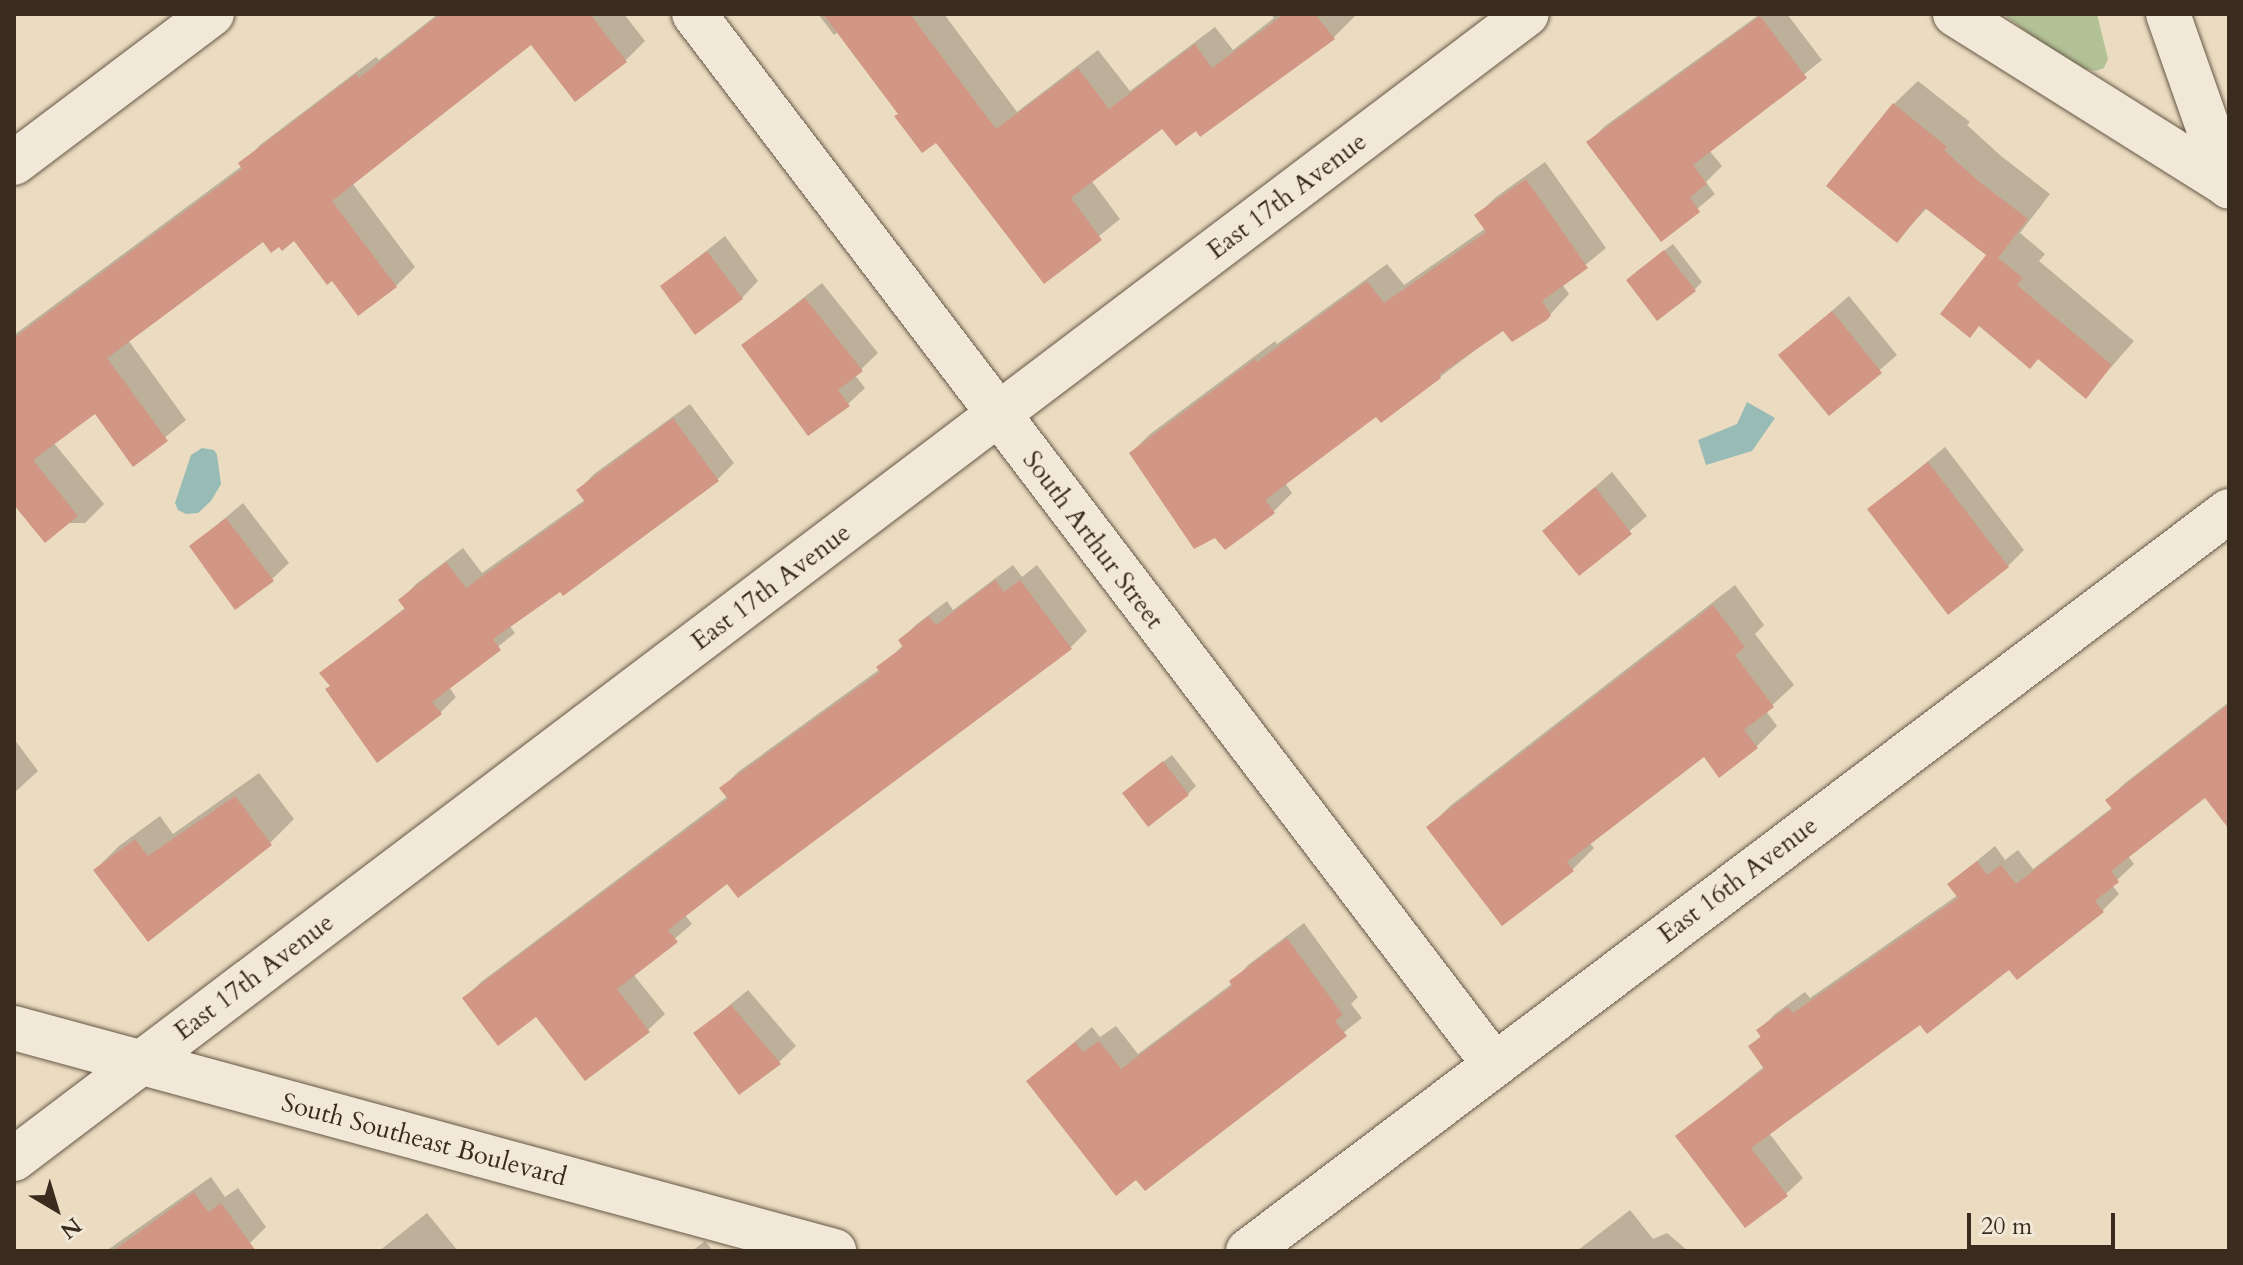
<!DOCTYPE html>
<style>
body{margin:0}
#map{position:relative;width:2243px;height:1265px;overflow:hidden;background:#ebdcc1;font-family:Cardo,serif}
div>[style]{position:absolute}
.green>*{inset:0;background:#b3c196}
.water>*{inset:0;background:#98bbb6}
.shadow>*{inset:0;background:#0003}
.building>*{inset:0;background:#d19784}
.roads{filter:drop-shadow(0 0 2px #665847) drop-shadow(0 0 2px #665847)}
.minor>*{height:44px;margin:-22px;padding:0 22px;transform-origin:22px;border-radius:22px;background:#f2e8d7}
span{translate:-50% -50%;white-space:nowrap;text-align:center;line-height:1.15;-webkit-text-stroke:7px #f2e8d7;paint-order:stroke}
.street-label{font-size:26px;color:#392c1e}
.frame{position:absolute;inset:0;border:16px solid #392c1e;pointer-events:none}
.north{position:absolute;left:16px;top:1169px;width:80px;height:80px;-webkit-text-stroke:6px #f2e8d7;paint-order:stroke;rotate:142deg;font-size:22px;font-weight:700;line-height:32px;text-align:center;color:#392c1e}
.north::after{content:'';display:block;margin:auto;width:28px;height:36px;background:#392c1e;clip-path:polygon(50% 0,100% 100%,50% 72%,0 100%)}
.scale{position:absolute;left:1967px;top:1213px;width:148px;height:36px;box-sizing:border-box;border:4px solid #392c1e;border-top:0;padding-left:10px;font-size:24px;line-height:28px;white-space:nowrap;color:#392c1e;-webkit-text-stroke:6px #f2e8d7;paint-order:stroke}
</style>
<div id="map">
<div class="green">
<div style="clip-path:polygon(2003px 14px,2097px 14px,2108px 59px,2104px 68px,2096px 71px,2074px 67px)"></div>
</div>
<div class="water">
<div style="clip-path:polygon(1747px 402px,1775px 418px,1752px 451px,1706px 465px,1698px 440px,1737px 424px)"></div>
<div style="clip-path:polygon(202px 448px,214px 450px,217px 455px,221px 484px,211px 501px,198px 513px,186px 514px,178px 510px,175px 503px,191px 455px)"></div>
</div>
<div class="shadow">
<div style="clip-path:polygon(438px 14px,624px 14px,645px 41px,626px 60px,531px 42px,352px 183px,415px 267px,396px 286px,333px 278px,294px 239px,264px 239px,128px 340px,186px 420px,133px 464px,95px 411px,53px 442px,104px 504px,85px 523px,66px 523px,14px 502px,14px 335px,242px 166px,260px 145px,376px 57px,379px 60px)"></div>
<div style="clip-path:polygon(818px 14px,944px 14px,1017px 112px,1098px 50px,1130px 91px,1215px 27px,1233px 50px,1274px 18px,1271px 14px,1357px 14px,1333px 38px,1196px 128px,1163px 126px,1091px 180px,1120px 219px,1044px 281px,936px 140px,900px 113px,839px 31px,834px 35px)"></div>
<div style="clip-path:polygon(1760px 14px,1787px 14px,1822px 60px,1709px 150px,1722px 166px,1706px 182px,1715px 194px,1661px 239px,1589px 142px,1605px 126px)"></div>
<div style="clip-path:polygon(1918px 81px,1970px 122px,1967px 125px,2001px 156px,2050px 194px,2020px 233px,2045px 254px,2039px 261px,2134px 341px,2086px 396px,2039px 357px,1980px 324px,1988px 254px,1928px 207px,1896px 241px,1894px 104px)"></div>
<div style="clip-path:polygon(1545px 162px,1606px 248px,1562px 284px,1569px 294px,1546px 319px,1504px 328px,1440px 377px,1376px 414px,1285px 483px,1292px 493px,1273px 512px,1131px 453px,1150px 434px,1275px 341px,1277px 344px,1387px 264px,1404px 285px,1486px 228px,1477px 215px,1496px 197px)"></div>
<div style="clip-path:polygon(725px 236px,758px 281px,742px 298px,662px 286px)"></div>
<div style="clip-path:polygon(1673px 244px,1702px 282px,1694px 290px,1636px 272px)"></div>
<div style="clip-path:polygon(822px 283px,878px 353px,855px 375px,865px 388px,848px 404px,744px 345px)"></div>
<div style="clip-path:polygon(1849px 296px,1897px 355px,1829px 414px,1781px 355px)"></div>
<div style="clip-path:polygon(690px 404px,734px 463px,718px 479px,564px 593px,560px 589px,509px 625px,515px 633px,449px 687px,456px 697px,440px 713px,331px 685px,322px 673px,406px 607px,401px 600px,416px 584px,463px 548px,482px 573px,586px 499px,579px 490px,594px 474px)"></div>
<div style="clip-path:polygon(1945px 447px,2024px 550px,2008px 566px,1870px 509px)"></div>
<div style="clip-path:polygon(1612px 472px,1647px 516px,1579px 574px,1545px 531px)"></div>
<div style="clip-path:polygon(243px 503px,289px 563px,272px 579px,192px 546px)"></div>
<div style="clip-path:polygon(1013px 565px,1022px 577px,1037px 565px,1087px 631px,1071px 647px,739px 896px,727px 881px,685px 915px,692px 924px,633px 974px,665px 1014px,648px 1030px,536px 1015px,465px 998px,481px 982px,728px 796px,722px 788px,738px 772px,880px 669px,903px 645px,900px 640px,917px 624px,947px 601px,953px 610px)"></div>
<div style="clip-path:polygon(1735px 585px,1764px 625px,1755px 634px,1794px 685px,1766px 711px,1777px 726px,1756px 747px,1704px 754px,1589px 842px,1594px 848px,1572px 870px,1429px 827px,1450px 806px)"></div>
<div style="clip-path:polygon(2229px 702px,2229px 810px,2205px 795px,2128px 856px,2134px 864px,2112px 885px,2119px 894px,2103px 910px,2017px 978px,2009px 967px,1921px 1022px,1769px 1133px,1803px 1178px,1786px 1194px,1678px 1136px,1765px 1066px,1750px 1046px,1762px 1035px,1759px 1030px,1775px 1014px,1805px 992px,1810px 998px,1958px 895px,1949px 884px,1995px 846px,2005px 860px,2018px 850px,2033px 869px,2113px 807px,2108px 800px,2124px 784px)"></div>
<div style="clip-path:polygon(14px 739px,38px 771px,14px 793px)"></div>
<div style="clip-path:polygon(1172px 755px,1196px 786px,1188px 794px,1133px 786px)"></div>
<div style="clip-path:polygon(259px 773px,294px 819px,270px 843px,95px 870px,119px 846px,160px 816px,173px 834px)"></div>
<div style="clip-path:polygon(1304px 923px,1358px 997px,1351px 1004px,1362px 1018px,1145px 1188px,1028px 1082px,1092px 1027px,1100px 1037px,1116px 1026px,1138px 1054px,1233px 983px,1248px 965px)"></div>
<div style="clip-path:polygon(748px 990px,796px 1046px,779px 1062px,696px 1033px)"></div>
<div style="clip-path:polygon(211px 1177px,225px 1197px,238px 1188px,266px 1227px,250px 1243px,248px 1251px,106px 1251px)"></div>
<div style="clip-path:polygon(1630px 1210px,1653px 1239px,1667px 1233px,1688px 1251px,1577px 1251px)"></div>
<div style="clip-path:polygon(427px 1213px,458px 1251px,379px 1251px)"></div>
<div style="clip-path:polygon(705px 1241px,713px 1251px,692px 1251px)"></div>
</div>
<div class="building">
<div style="clip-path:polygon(440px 14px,590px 14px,627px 62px,575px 102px,531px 45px,332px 201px,397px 287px,358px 316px,332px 281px,327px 285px,294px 241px,282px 251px,279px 247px,271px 253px,263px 242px,107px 358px,168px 441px,133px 467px,95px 414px,33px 460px,78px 516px,45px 543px,14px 505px,14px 338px,242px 169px,238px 163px,356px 74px,359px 78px)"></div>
<div style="clip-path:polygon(823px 14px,910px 14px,996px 129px,1078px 68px,1109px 109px,1195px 44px,1212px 68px,1284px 14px,1315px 14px,1335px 39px,1200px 137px,1196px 131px,1176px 146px,1162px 129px,1071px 198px,1102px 240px,1044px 284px,936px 143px,922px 153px,894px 116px,898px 114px)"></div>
<div style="clip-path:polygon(1760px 16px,1807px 78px,1693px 165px,1707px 184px,1690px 197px,1700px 212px,1661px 242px,1586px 142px)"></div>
<div style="clip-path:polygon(1893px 103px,1947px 147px,1944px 150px,1977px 180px,2028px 219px,1998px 258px,2023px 278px,2017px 285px,2112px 365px,2086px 399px,2038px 359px,2030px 369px,1979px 326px,1970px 338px,1940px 314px,1986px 255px,1925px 208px,1897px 243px,1826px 186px)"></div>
<div style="clip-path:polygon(1526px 179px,1588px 268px,1542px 301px,1551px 315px,1547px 320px,1512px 342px,1503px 331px,1439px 375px,1441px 378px,1381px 423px,1376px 417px,1265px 500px,1275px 513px,1225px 550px,1215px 538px,1194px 549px,1129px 453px,1255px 359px,1257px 362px,1367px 281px,1384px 303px,1486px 232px,1474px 215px)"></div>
<div style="clip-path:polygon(1664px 250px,1696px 291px,1657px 321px,1626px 280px)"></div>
<div style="clip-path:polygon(707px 251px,743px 299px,695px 335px,660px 286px)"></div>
<div style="clip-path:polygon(805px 298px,863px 371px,838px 390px,850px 406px,808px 436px,741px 345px)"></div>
<div style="clip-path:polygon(1832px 311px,1882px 373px,1829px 416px,1778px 355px)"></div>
<div style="clip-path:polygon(673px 418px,719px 481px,563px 596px,560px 592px,493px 639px,501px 650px,432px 702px,442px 714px,377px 763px,325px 689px,330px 686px,319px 673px,405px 609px,398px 600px,446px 562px,466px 588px,585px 502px,576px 490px)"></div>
<div style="clip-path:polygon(1928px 462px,2009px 567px,1948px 615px,1867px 509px)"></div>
<div style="clip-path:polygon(1595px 487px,1632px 534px,1579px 576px,1542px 531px)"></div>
<div style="clip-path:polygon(226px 518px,274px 581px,235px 610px,189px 546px)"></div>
<div style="clip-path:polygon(995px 580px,1004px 592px,1020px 580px,1072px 649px,738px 898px,727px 884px,668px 930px,678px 942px,617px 989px,650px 1032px,585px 1081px,536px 1017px,498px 1046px,462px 998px,728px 799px,719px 788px,880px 672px,876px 667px,903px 647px,898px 640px,929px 616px,936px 625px)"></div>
<div style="clip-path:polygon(1713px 605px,1745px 647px,1735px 655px,1774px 707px,1744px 730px,1758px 748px,1719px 778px,1704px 757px,1567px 862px,1574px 871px,1502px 926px,1426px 827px)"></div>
<div style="clip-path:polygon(2229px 704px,2229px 829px,2205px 798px,2111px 871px,2119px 882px,2095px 901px,2104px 912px,2017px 980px,2009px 970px,1927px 1034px,1920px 1025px,1751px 1148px,1788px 1196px,1745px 1228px,1675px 1136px,1764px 1069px,1748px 1046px,1761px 1037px,1756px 1030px,1788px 1007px,1793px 1013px,1958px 898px,1947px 884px,1977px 861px,1987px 875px,2001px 865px,2016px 884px,2112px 809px,2105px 800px)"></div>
<div style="clip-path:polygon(1163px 761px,1189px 795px,1148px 827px,1122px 793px)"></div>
<div style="clip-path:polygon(235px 796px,272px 845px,148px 942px,93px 870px,135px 839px,148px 856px)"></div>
<div style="clip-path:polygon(1287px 938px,1343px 1015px,1335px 1021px,1347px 1036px,1145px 1191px,1136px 1180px,1116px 1196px,1026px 1081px,1075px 1042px,1083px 1052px,1099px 1041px,1121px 1069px,1232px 986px,1229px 981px)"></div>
<div style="clip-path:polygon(731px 1005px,781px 1064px,739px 1095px,693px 1033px)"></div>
<div style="clip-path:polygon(194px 1192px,208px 1212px,221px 1203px,256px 1251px,113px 1251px)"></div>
</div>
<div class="roads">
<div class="minor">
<div style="left:694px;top:14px;width:1320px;rotate:52.7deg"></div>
<div style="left:1955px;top:14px;width:324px;rotate:32.1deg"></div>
<div style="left:2168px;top:14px;width:183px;rotate:70.6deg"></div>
<div style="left:14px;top:163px;width:248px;rotate:-37deg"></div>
<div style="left:14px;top:1028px;width:850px;rotate:15.21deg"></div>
<div style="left:14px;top:1159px;width:1897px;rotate:-37.12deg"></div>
<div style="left:1248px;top:1251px;width:1229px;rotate:-37.03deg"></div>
</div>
</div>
<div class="street-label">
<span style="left:1287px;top:196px;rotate:-37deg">East 17th Avenue</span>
<span style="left:1093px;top:540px;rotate:53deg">South Arthur Street</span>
<span style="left:771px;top:587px;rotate:-37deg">East 17th Avenue</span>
<span style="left:1738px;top:880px;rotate:-37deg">East 16th Avenue</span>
<span style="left:254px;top:977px;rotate:-37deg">East 17th Avenue</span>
<span style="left:424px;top:1140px;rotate:15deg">South Southeast Boulevard</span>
</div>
<div class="frame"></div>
<div class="north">N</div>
<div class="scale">20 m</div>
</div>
